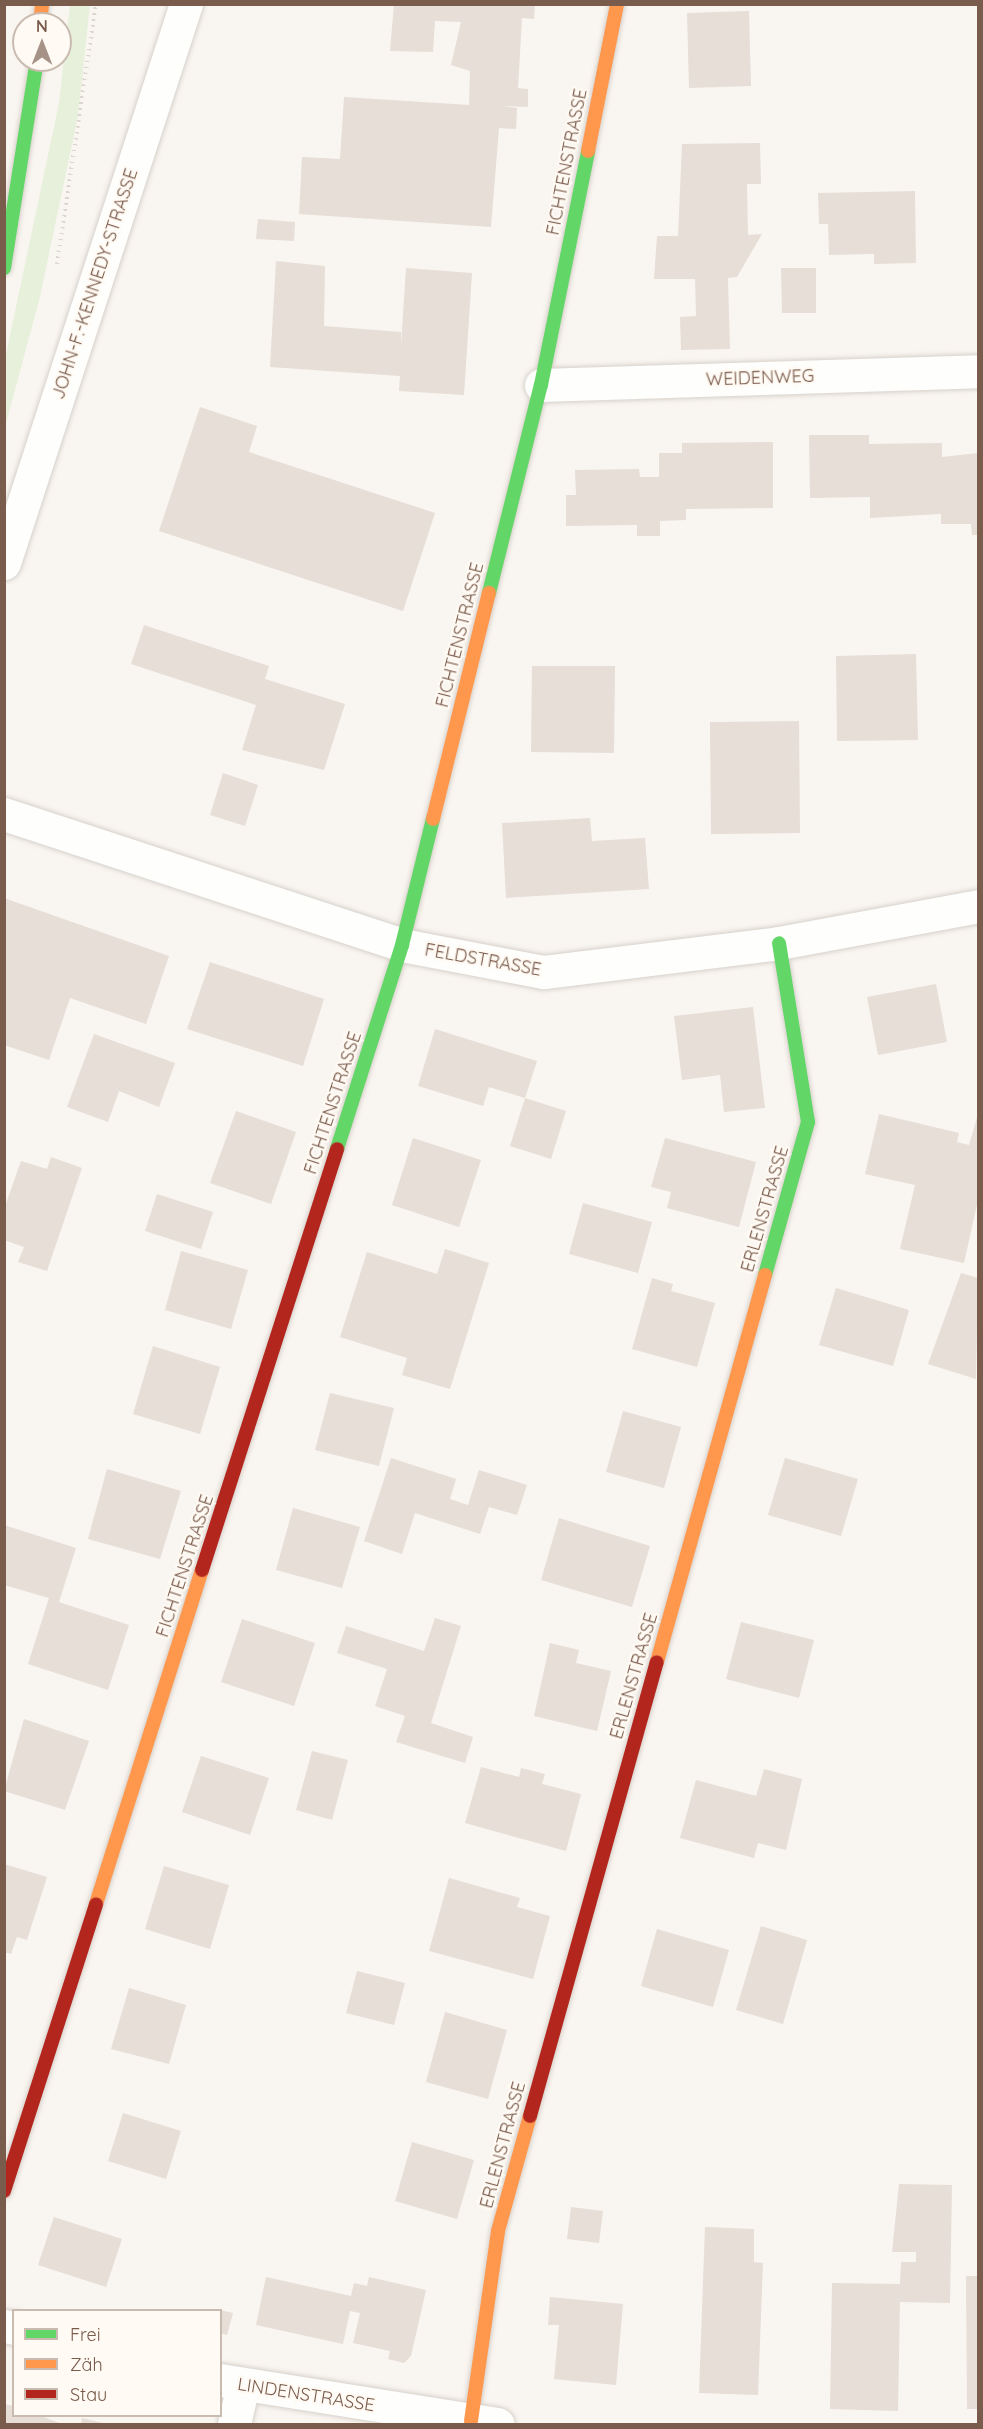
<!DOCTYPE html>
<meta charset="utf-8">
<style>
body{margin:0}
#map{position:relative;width:983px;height:2429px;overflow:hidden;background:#f9f5f0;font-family:Quicksand,sans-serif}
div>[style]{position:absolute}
.green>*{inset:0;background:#e7f0db}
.building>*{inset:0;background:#e6ded7}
.path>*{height:4px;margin-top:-2px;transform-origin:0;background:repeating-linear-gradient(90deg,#dcd5d0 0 1.5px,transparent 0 6px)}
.roads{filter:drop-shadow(0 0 2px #d7d1cb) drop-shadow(0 0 2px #d7d1cb)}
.street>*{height:33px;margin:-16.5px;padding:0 16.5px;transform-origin:16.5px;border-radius:16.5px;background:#fefefd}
.fast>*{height:14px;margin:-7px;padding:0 7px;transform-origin:7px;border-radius:7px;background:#63d668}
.slow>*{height:14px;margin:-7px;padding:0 7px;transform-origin:7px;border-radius:7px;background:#ff974d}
.jam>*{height:14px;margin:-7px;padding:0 7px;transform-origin:7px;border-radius:7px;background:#b3261e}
span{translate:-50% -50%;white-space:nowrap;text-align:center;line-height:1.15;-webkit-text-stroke:4.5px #fffaf3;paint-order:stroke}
.street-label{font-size:18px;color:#7a5c4d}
.frame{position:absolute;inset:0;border:6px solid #7a5c4d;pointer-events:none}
.legend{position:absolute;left:12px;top:2309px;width:210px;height:108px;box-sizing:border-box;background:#fffaf3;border:2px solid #cabbb1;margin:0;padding:8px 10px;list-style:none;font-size:18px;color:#7a5c4d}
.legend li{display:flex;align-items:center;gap:12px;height:30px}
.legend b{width:30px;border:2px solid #cabbb1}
.north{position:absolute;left:12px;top:12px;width:60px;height:60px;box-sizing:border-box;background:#fffaf3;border:2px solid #cabbb1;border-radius:50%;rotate:0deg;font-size:16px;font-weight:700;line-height:24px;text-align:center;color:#7a5c4d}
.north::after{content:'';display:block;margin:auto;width:21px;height:27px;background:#a69286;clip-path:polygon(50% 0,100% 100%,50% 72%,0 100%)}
</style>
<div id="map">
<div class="green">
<div style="clip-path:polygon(70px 5px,90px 5px,78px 116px,40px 297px,5px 427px,5px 359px,59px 103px)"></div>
</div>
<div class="building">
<div style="clip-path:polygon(394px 4px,535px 4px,534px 19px,522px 18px,518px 88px,528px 89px,528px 107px,502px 106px,517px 108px,516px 129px,499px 128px,491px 227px,299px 214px,302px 157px,340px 159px,344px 97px,469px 105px,470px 71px,451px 65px,461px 22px,435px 21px,433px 52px,390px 51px)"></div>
<div style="clip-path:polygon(749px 11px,751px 86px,689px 88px,687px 13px)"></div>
<div style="clip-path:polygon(760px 143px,761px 184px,747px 184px,748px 235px,762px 234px,737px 277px,728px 278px,730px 349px,681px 350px,680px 317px,696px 316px,695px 279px,654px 279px,657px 236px,678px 236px,682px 144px)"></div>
<div style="clip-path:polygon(915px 191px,916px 263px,874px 264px,874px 254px,829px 255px,828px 224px,819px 224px,818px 193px)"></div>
<div style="clip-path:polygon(258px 219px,295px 222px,294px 241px,256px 239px)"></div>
<div style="clip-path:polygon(276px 261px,325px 266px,324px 326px,401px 332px,401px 345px,406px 268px,472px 273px,464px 395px,399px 391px,400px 376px,270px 367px)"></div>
<div style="clip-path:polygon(781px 268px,816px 268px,816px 313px,782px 313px)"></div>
<div style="clip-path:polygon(200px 407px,257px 426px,249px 452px,435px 513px,403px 611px,159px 531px)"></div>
<div style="clip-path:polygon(809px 435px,869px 435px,869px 444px,942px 443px,942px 457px,978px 453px,978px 535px,972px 535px,971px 524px,941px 524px,941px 514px,870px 518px,870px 497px,810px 498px)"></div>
<div style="clip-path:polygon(773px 442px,773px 508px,686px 509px,686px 520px,660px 521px,660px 536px,637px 536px,637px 525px,566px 526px,566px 495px,576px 495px,575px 470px,639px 469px,640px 477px,659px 477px,659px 453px,682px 453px,682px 443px)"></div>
<div style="clip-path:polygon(144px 625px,269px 666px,265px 679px,345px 704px,324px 770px,242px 750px,256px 705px,131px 664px)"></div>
<div style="clip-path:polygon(916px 654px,918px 740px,837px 741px,836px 656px)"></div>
<div style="clip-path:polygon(532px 666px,615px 666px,614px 753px,531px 752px)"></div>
<div style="clip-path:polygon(799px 721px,800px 833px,711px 834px,710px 722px)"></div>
<div style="clip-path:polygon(223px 773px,258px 785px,245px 826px,210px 815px)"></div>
<div style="clip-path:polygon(590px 818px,592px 841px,645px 838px,649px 889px,506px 898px,502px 823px)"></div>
<div style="clip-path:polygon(4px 898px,169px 956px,146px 1024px,70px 998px,49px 1060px,4px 1045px)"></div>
<div style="clip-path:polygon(210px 962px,324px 999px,303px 1066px,187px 1029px)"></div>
<div style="clip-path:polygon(936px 984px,947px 1042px,878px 1055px,867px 997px)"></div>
<div style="clip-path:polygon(753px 1007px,765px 1108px,724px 1112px,720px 1075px,682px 1080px,674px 1016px)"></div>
<div style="clip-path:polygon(435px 1029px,537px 1061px,525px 1098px,489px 1087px,483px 1106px,418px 1086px)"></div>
<div style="clip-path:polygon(94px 1034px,175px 1063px,159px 1107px,119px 1091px,108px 1122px,67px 1107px)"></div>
<div style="clip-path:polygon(525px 1098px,566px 1111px,551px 1159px,510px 1146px)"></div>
<div style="clip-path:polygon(236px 1111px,296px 1132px,271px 1204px,210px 1183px)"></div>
<div style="clip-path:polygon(879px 1114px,959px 1133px,957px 1142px,969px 1145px,978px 1114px,978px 1200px,964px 1263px,900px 1249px,915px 1185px,865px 1174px)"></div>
<div style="clip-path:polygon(413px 1138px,481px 1160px,459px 1227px,392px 1205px)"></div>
<div style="clip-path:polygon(665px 1138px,756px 1162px,739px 1227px,667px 1208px,671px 1192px,651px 1187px)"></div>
<div style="clip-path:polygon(51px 1157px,82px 1168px,47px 1271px,18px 1262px,24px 1247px,4px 1240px,4px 1209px,21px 1161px,47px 1169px)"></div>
<div style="clip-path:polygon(157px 1194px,213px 1212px,201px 1249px,145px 1231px)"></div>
<div style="clip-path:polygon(583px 1203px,652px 1222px,638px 1273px,569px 1254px)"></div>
<div style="clip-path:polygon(445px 1249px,489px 1263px,450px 1389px,402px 1375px,407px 1358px,340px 1337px,367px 1252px,437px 1274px)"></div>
<div style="clip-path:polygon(181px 1251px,248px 1270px,231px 1329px,165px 1310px)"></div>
<div style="clip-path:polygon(961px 1273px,978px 1278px,976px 1379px,928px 1364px)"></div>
<div style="clip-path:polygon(652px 1278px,673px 1284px,671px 1291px,715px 1303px,697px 1367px,632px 1349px)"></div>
<div style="clip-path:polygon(836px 1288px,909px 1310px,893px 1366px,819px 1345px)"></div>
<div style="clip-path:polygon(153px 1346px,220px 1367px,200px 1434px,133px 1414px)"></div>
<div style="clip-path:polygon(330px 1393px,394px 1408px,379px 1466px,315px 1450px)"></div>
<div style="clip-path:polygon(623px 1411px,681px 1427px,664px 1488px,606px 1472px)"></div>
<div style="clip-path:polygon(391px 1458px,456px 1479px,450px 1499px,468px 1505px,479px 1470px,527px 1485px,517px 1515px,489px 1507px,480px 1534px,415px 1513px,402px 1554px,364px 1541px)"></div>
<div style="clip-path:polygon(785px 1458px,858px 1479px,841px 1536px,768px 1515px)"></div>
<div style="clip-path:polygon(107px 1469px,181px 1491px,160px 1559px,88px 1539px)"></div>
<div style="clip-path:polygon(293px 1508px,360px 1527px,342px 1588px,276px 1570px)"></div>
<div style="clip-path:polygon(559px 1518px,650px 1546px,632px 1607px,541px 1580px)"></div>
<div style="clip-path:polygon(4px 1525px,76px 1548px,59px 1602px,129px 1625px,108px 1690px,28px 1664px,49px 1598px,4px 1585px)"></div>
<div style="clip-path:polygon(435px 1618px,461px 1626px,431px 1723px,473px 1737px,465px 1763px,396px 1742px,405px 1716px,375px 1706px,387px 1669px,337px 1653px,346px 1626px,424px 1651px)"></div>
<div style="clip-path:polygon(242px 1619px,315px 1643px,294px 1706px,221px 1682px)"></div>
<div style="clip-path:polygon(741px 1622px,814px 1640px,799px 1698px,726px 1679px)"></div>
<div style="clip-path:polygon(550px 1643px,579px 1650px,576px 1663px,611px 1671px,597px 1731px,534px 1716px)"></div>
<div style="clip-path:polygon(24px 1719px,89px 1741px,65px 1810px,4px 1791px)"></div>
<div style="clip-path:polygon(312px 1751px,348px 1760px,332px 1820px,296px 1810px)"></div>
<div style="clip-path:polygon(201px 1756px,269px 1778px,250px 1835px,182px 1812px)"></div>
<div style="clip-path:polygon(481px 1767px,519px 1777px,521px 1768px,545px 1774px,542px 1784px,581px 1794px,566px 1851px,465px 1823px)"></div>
<div style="clip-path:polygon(764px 1769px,802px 1779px,786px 1850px,758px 1843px,754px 1858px,680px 1838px,696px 1780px,756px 1796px)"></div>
<div style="clip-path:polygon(4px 1864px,47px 1877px,27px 1940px,17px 1937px,11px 1954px,4px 1952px)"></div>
<div style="clip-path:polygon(164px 1866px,229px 1885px,210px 1949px,145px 1929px)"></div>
<div style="clip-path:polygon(449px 1878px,520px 1898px,517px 1907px,550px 1916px,533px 1979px,429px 1951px)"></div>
<div style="clip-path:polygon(761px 1926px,807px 1940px,783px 2024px,736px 2010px)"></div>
<div style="clip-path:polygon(657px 1929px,729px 1950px,713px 2007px,641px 1986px)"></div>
<div style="clip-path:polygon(357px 1971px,405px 1983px,394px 2025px,346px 2013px)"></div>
<div style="clip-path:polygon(129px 1988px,186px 2005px,169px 2064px,111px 2049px)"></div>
<div style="clip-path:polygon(445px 2012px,507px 2030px,488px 2099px,426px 2082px)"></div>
<div style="clip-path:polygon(123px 2113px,181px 2131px,166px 2179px,108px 2161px)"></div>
<div style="clip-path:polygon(412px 2142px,474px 2160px,457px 2219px,395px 2201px)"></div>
<div style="clip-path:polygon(899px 2184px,952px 2185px,950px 2303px,900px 2302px,898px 2411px,830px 2409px,832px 2283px,900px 2284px,901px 2262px,916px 2262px,916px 2252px,892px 2252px)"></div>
<div style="clip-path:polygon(571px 2207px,603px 2211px,599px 2243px,567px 2239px)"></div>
<div style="clip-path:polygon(54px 2217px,122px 2239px,106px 2287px,38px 2265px)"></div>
<div style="clip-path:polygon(705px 2227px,754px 2229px,754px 2262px,763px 2263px,758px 2395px,699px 2393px)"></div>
<div style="clip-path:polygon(966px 2276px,978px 2276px,978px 2409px,967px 2409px)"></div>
<div style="clip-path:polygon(266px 2277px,351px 2296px,354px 2283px,367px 2286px,369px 2277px,426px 2290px,411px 2356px,404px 2363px,388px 2359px,390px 2351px,353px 2343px,360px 2313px,350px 2311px,343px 2344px,256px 2325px)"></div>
<div style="clip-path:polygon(550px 2297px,623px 2304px,616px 2385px,554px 2379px,559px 2325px,548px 2325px)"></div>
<div style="clip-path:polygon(220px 2310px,233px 2313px,227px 2335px,220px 2333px)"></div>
<div style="clip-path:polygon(4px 2404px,14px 2406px,14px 2416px,41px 2416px,62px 2424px,4px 2424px)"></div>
<div style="clip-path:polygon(82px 2418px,107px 2424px,81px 2424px)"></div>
</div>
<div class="path">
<div style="left:57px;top:264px;width:263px;rotate:-81.5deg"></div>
</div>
<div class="roads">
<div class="street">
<div style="left:541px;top:385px;width:437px;rotate:-1.8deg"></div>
<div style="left:4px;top:563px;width:588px;rotate:-71.97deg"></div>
<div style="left:4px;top:814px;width:419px;rotate:18.2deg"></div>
<div style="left:402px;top:945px;width:145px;rotate:10.8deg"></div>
<div style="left:544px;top:972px;width:237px;rotate:-7deg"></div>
<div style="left:779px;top:943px;width:202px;rotate:-10.5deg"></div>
<div style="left:4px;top:2326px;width:10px;rotate:11deg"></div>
<div style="left:220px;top:2380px;width:281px;rotate:9deg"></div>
<div style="left:234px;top:2424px;width:39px;rotate:-77deg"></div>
</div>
<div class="fast">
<div style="left:4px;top:268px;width:211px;rotate:-81deg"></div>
<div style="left:489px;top:593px;width:214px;rotate:-76deg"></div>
<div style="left:541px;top:385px;width:239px;rotate:-78.6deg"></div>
<div style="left:337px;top:1149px;width:214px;rotate:-72.3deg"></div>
<div style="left:402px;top:945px;width:130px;rotate:-76.2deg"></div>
<div style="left:765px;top:1275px;width:159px;rotate:-74.3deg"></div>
<div style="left:808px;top:1122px;width:181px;rotate:-99.2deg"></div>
</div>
<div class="slow">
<div style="left:40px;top:24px;width:20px;rotate:-84deg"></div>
<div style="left:588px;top:151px;width:150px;rotate:-78.8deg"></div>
<div style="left:433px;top:819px;width:233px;rotate:-76.1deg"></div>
<div style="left:657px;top:1662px;width:402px;rotate:-74.4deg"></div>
<div style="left:96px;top:1904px;width:350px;rotate:-72.4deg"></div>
<div style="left:471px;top:2421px;width:192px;rotate:-81.9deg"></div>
<div style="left:498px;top:2231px;width:119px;rotate:-74.5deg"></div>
</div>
<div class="jam">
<div style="left:202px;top:1570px;width:442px;rotate:-72.2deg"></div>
<div style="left:530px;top:2116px;width:471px;rotate:-74.4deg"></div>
<div style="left:4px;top:2191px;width:301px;rotate:-72.2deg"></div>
</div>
</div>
<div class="street-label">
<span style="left:567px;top:162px;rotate:-79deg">FICHTENSTRASSE</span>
<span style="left:95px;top:284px;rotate:-72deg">JOHN-F.-KENNEDY-STRASSE</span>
<span style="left:760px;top:378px;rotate:-2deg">WEIDENWEG</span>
<span style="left:460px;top:635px;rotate:-76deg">FICHTENSTRASSE</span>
<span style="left:483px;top:960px;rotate:10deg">FELDSTRASSE</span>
<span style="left:333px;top:1103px;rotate:-72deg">FICHTENSTRASSE</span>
<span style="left:765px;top:1209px;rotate:-74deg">ERLENSTRASSE</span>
<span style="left:185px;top:1566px;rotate:-72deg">FICHTENSTRASSE</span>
<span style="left:634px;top:1676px;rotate:-74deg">ERLENSTRASSE</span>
<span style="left:503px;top:2145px;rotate:-75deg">ERLENSTRASSE</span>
<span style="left:306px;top:2395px;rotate:9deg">LINDENSTRASSE</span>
</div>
<div class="frame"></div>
<ul class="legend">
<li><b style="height:8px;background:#63d668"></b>Frei</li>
<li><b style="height:8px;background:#ff974d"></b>Zäh</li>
<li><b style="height:8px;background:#b3261e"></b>Stau</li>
</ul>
<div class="north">N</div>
</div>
